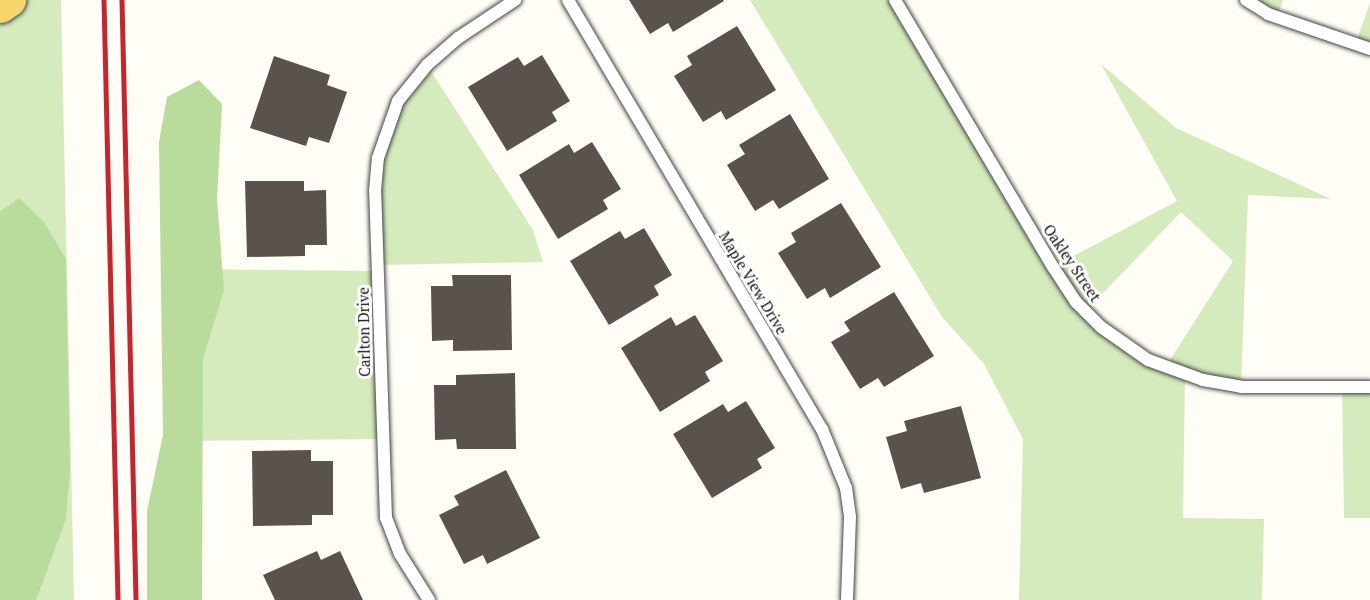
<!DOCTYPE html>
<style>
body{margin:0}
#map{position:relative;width:1370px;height:600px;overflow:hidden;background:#fffdf5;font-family:"PT Serif",serif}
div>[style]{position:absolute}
.green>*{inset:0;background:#d5ebbd}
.forest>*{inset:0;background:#b9dc9c}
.building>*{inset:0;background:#5a524d}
.roads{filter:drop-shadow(0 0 2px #444) drop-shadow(0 0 2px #444)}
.service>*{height:12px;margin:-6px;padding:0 6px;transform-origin:6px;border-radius:6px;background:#fff}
.primary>*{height:33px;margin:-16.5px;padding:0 16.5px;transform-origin:16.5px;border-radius:16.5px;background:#f9d66b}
.rail>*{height:4.5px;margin:-2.25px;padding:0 2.25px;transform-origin:2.25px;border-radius:2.25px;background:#c4262e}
span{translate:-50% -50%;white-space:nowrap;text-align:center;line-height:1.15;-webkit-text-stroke:6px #fff;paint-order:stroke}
.street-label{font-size:15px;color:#111}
</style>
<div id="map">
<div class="green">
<div style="clip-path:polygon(0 0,61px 0,74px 600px,0 600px)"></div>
<div style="clip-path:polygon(evenodd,750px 0,895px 0,1053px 267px,1177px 201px,1101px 64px,1176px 128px,1331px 199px,1248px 195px,1241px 387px,1185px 375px,1183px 518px,1264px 519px,1262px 600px,1019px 600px,1023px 439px,984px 364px,942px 317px,750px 0,1181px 212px,1233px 261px,1165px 368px,1086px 311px,1181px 212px)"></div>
<div style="clip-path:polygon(1246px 0,1283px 0,1277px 17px)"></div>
<div style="clip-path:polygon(1370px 3px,1370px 49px,1355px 45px)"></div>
<div style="clip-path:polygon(427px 65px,533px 230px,543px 262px,377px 265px,375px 191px,386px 132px)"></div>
<div style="clip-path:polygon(171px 269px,377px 271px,381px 439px,175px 441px)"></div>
<div style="clip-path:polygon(1370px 387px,1370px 518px,1344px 518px,1342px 389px)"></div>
</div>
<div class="forest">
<div style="clip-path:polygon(199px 80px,222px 104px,217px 199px,224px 290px,203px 359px,202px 600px,147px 600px,147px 511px,163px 435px,159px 142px,167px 97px)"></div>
<div style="clip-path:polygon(19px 198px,44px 222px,66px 259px,70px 469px,66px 519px,36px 600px,0 600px,0 212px)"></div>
</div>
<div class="building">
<div style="clip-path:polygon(629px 0,723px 0,724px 1px,673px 32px,668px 23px,650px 34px)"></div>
<div style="clip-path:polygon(737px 26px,776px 90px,726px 120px,721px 111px,703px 122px,674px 76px,692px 65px,687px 56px)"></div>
<div style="clip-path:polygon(542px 55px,570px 101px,552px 112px,557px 121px,507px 151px,468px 87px,518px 57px,524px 66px)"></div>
<div style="clip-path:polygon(274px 56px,330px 75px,327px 85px,347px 92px,329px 143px,309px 137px,306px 146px,250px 128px)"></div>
<div style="clip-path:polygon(790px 114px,829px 179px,779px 209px,773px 200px,755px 211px,727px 165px,745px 154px,739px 145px)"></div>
<div style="clip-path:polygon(592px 142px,621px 189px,603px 200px,608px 209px,558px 239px,519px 175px,569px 144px,574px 153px)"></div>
<div style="clip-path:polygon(245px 181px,304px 181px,304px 191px,326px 190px,327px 245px,305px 245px,305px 256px,247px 257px)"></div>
<div style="clip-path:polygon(841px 203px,881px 267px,830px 298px,825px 288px,807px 299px,778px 253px,796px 242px,791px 233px)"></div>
<div style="clip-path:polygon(644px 228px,672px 275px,654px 286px,659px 295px,609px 325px,570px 261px,620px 231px,625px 239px)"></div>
<div style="clip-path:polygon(452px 275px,511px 275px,512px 350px,453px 351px,453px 340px,432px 341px,431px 286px,453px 286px)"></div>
<div style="clip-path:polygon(894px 292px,934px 356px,884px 387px,878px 378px,860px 389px,831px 342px,850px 331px,844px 322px)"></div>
<div style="clip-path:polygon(695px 315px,723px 361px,705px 372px,710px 381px,660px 412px,621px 348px,671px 317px,676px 326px)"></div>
<div style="clip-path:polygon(515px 373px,516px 449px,457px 449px,456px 439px,435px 440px,434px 385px,456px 385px,456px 375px)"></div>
<div style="clip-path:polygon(746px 401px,775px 448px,757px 459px,762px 468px,712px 498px,673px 434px,723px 404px,728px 412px)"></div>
<div style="clip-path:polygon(961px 406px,981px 478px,924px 493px,921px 483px,901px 489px,886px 437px,907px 431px,904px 421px)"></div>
<div style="clip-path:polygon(311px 450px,311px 461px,333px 461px,333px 515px,312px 515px,312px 525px,253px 526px,252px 451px)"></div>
<div style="clip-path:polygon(506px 470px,540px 538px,487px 564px,483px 555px,464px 564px,439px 515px,459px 505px,454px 496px)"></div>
<div style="clip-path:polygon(317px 551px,321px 560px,340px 551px,363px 600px,275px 600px,263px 575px)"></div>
</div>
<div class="roads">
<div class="service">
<div style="left:568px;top:0;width:499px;rotate:59.4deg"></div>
<div style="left:822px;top:429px;width:64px;rotate:67.9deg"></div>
<div style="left:846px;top:488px;width:29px;rotate:82deg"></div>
<div style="left:850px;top:517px;width:83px;rotate:92.1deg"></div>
<div style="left:895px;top:0;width:310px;rotate:59.4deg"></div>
<div style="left:1053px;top:267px;width:42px;rotate:56.7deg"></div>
<div style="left:1076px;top:302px;width:35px;rotate:45deg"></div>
<div style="left:1101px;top:327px;width:57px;rotate:35.1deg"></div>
<div style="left:1148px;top:360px;width:59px;rotate:20deg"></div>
<div style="left:1203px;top:380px;width:39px;rotate:10deg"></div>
<div style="left:1241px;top:387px;width:129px"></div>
<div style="left:1246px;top:0;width:26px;rotate:32deg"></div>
<div style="left:1268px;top:14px;width:108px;rotate:18.9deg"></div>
<div style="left:429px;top:600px;width:54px;rotate:-122.2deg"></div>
<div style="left:400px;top:554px;width:39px;rotate:-111deg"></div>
<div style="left:386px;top:518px;width:327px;rotate:-91.9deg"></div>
<div style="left:375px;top:191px;width:33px;rotate:-85deg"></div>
<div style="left:378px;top:158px;width:60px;rotate:-70.7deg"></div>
<div style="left:398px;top:101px;width:46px;rotate:-51.1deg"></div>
<div style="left:427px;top:65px;width:41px;rotate:-41.1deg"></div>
<div style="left:458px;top:38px;width:69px;rotate:-33.7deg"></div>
</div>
<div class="primary">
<div style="left:0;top:6px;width:11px;rotate:-34deg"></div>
</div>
</div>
<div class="rail">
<div style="left:104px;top:0;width:600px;rotate:88.66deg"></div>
<div style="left:122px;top:0;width:600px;rotate:88.66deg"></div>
</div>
<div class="street-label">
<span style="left:1072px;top:263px;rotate:56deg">Oakley Street</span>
<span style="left:753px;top:283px;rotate:59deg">Maple View Drive</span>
<span style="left:364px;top:332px;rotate:-91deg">Carlton Drive</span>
</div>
</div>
